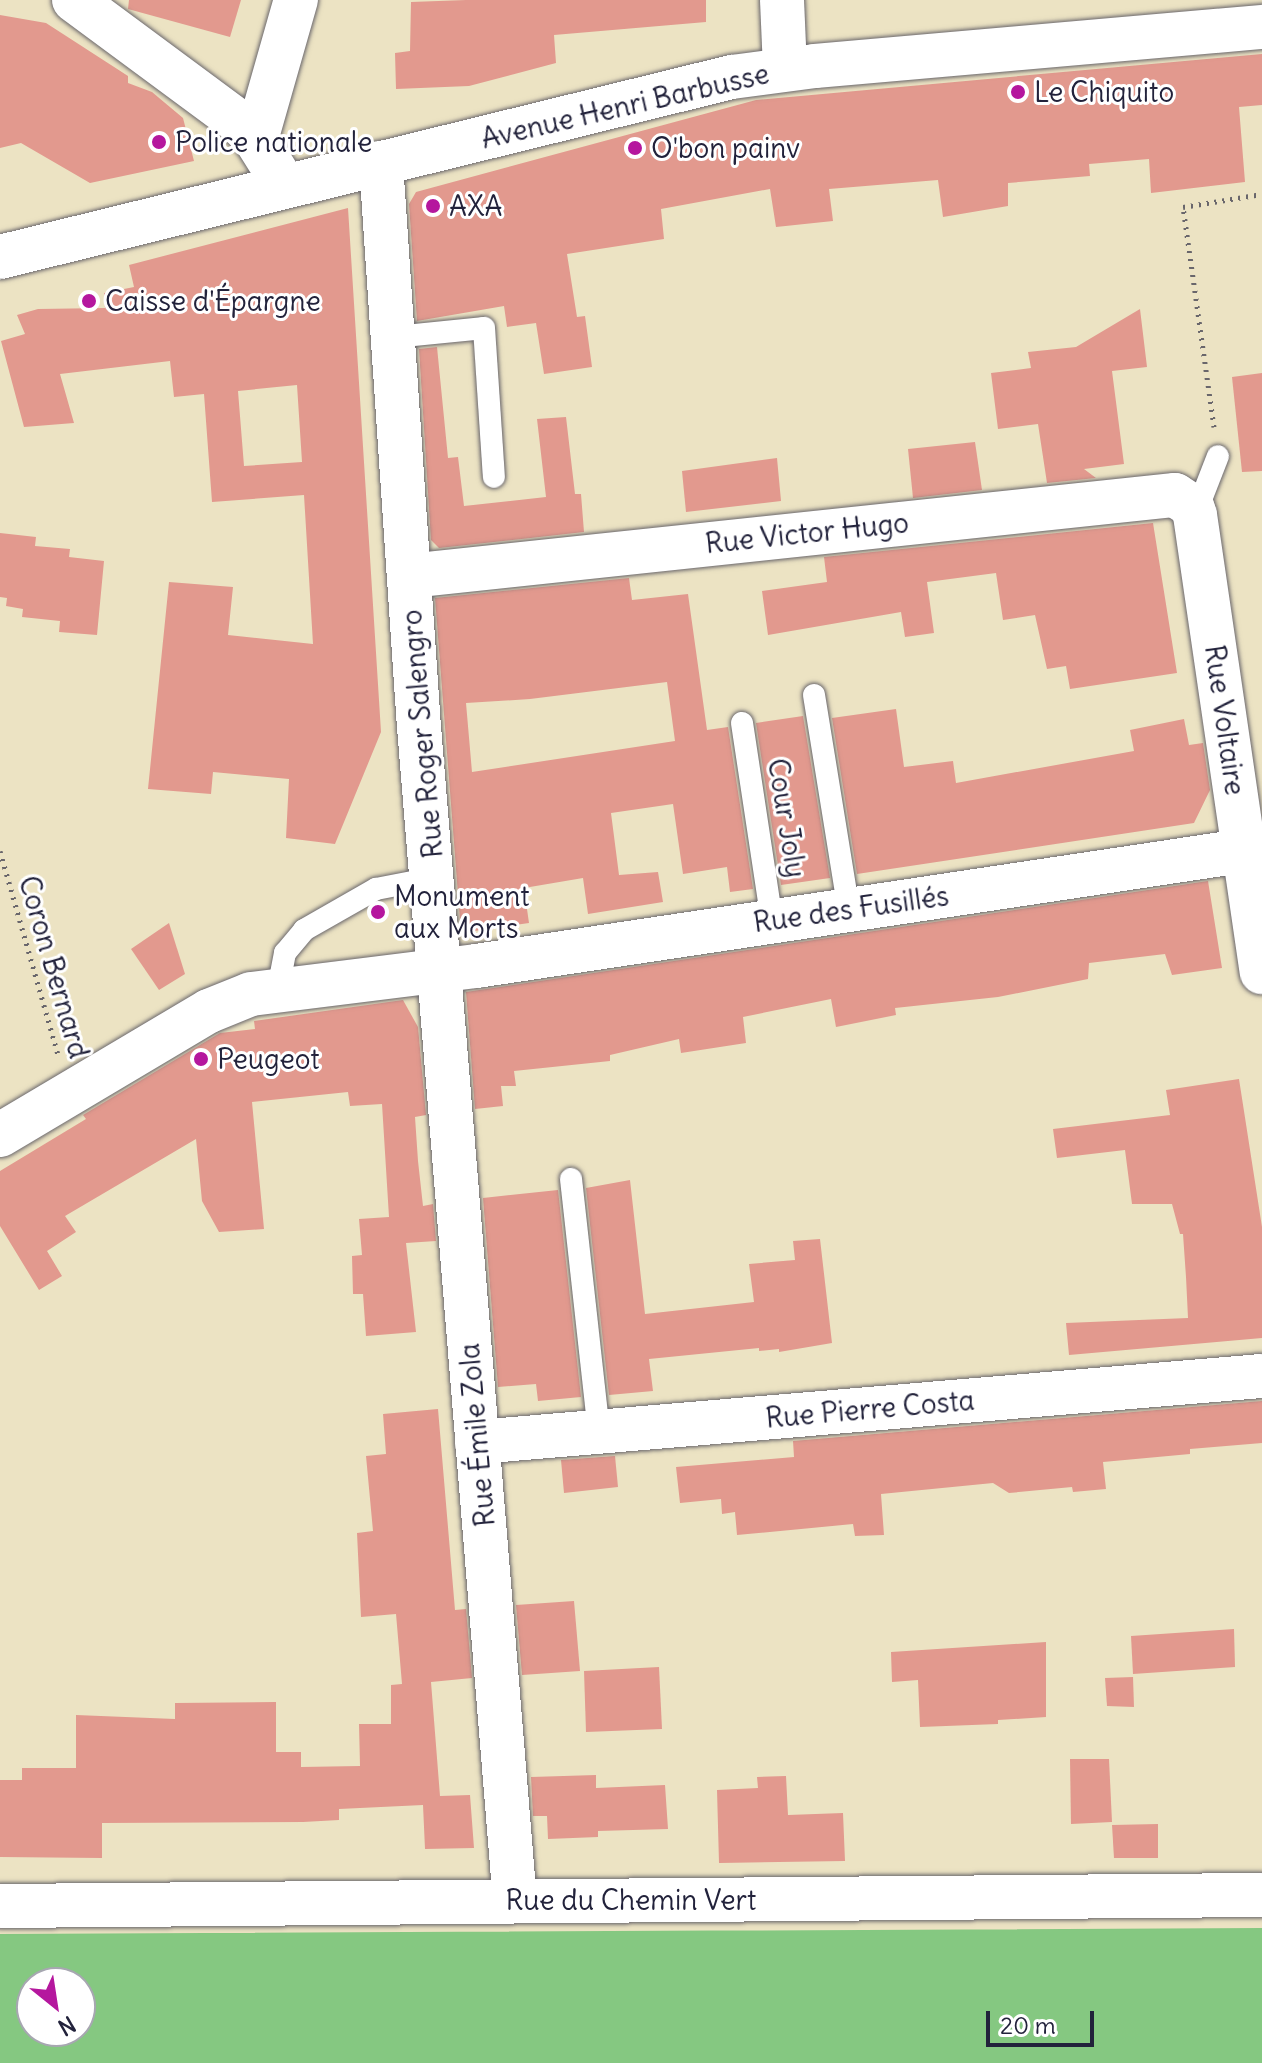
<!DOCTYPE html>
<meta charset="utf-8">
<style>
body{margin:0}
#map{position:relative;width:1262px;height:2063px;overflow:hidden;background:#ece3c3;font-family:Delius,sans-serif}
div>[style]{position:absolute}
.green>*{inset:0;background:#85c881}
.building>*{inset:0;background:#e2998e}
.path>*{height:5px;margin-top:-2.5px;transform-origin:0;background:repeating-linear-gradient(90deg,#69666b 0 2px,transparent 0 8px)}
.roads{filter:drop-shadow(0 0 2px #69666b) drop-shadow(0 0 2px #69666b)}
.lane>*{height:22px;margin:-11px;padding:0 11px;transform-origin:11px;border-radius:11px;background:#fff}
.street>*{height:44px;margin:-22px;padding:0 22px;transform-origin:22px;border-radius:22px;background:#fff}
.secondary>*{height:44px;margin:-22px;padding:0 22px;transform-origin:22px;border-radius:22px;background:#fff}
.dots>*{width:22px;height:22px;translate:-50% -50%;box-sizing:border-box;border:4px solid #fff;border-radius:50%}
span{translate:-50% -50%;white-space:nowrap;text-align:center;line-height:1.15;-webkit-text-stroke:6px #fff;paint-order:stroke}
.poi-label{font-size:28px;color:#22223b}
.left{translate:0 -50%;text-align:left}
.street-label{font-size:28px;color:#22223b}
.north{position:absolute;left:16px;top:1967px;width:80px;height:80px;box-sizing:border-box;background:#fff;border:2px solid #a7a7b1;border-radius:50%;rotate:150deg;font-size:22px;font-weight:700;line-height:32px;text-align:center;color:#22223b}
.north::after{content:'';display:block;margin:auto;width:28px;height:36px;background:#b5179e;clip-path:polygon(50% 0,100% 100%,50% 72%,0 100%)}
.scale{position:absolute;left:986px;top:2011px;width:108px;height:36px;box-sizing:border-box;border:4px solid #22223b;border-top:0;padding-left:10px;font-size:24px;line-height:28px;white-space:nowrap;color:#22223b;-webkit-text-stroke:6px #fff;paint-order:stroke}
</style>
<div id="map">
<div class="green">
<div style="clip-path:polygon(evenodd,1262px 1928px,1262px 2063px,0 2063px,0 1934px,1262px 1928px,32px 1983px,80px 1983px,80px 2031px,32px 2031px,32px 1983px)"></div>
</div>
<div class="building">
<div style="clip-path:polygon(129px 0,241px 0,230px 37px,128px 9px)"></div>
<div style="clip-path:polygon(466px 0,706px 0,706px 22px,554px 35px,556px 63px,469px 86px,396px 89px,395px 53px,410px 51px,411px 2px)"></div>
<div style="clip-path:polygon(0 15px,46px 23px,128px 76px,128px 83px,152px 92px,183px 118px,194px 161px,90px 183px,21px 143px,0 148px)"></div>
<div style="clip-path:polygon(1262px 54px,1262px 105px,1239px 107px,1245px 182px,1151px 193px,1149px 159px,1089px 164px,1090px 176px,1008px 183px,1008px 206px,943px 217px,938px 180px,829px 189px,833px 221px,776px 227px,770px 189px,661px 209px,664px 239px,567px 254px,577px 317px,585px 316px,592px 367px,544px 374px,536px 323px,507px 327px,504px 306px,417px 321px,409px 204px,416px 192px,756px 100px)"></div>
<div style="clip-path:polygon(evenodd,348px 208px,381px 732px,335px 844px,286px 838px,289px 779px,213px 772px,211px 794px,148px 789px,169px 582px,233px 587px,228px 635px,313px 644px,304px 495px,212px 502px,204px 394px,174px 397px,170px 361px,60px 374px,74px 423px,24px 427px,1px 341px,25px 334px,17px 315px,38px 309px,105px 308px,104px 293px,134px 287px,129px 265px,348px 208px,297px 385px,302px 462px,244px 466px,238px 391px,297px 385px)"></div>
<div style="clip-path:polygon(1140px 309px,1147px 367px,1112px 371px,1124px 464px,1084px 469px,1096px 478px,1047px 483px,1038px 424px,998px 429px,991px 373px,1031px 368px,1028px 352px,1076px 347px)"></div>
<div style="clip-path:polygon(437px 347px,448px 458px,458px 457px,464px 506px,546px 497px,537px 419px,566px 417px,575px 494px,581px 494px,584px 532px,439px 548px,431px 540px,419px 349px)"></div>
<div style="clip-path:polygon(1262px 373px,1262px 471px,1242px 472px,1232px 377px)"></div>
<div style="clip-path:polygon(975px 442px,982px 490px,913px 498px,908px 449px)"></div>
<div style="clip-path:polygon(777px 458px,781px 501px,686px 512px,682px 471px)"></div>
<div style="clip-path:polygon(1153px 523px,1177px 673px,1070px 689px,1066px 666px,1047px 669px,1035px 615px,1003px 620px,996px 573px,927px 582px,934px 633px,905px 637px,901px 612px,768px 635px,762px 591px,827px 582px,824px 557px)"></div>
<div style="clip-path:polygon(0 533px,36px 537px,35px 546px,70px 549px,69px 557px,104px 561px,97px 635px,59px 632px,60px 621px,22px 617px,23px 609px,6px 606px,7px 598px,0 597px)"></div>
<div style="clip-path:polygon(evenodd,629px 578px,632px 600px,688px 594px,707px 730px,728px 727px,753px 889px,730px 892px,727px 867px,683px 874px,673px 804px,611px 813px,619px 875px,658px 872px,663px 902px,588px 914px,583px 878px,524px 888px,529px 923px,461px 933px,435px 598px,629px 578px,667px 682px,675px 741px,472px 772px,466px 703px,530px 699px,667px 682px)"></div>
<div style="clip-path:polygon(896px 709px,904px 767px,953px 761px,956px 783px,1134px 751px,1130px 730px,1184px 719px,1189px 745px,1203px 743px,1210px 790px,1194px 823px,857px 874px,832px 718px)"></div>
<div style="clip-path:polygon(803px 716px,830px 878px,781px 885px,756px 723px)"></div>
<div style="clip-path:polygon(1208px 881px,1222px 968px,1172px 975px,1165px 954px,1089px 963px,1088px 979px,998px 997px,895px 1008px,896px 1015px,836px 1027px,831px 999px,743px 1017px,746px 1043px,681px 1053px,679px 1039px,610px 1055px,610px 1061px,514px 1071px,516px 1086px,501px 1086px,503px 1106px,475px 1109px,466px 992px)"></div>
<div style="clip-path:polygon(169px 923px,185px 974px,159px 990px,131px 949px)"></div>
<div style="clip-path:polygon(403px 1000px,418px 1027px,426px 1115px,415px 1117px,418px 1161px,423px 1206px,433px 1204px,436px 1241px,406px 1243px,416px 1332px,366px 1336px,363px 1294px,353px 1294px,352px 1256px,362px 1255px,359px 1219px,389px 1217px,382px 1104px,350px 1106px,348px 1092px,252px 1102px,264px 1229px,219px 1232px,202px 1201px,196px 1139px,65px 1216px,76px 1232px,47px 1251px,62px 1276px,39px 1290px,0 1226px,0 1171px,86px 1119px,83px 1115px,220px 1033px,255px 1029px,254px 1021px)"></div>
<div style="clip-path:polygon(1239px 1079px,1262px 1227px,1262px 1338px,1069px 1355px,1066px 1323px,1188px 1318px,1186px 1277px,1183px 1234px,1180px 1234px,1172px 1204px,1132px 1204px,1125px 1150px,1057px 1158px,1053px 1129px,1170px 1115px,1166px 1090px)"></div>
<div style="clip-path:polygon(630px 1180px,645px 1314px,754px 1302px,749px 1264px,795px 1260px,793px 1241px,820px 1239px,832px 1343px,779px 1352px,779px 1349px,759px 1351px,759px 1348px,649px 1359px,653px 1391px,609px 1395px,586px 1188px)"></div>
<div style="clip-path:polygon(558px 1190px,581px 1397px,538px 1401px,536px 1384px,498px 1387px,483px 1198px)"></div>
<div style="clip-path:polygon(1262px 1401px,1262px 1443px,1190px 1449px,1190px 1454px,1103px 1462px,1106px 1489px,1073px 1492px,1072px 1487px,1009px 1493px,993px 1483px,881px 1494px,884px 1535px,855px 1536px,853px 1524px,737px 1535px,735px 1512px,722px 1514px,721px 1499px,680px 1503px,676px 1467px,794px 1457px,793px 1441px)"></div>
<div style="clip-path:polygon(438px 1409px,455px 1610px,466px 1609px,472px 1678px,431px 1682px,440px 1796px,470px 1795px,474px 1848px,425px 1849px,423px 1805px,339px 1809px,339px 1820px,303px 1822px,102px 1823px,102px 1858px,0 1857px,0 1780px,22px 1780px,22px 1768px,76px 1768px,76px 1715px,175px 1719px,175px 1703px,276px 1702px,276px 1752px,301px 1752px,301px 1767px,360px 1766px,359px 1724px,391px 1724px,391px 1685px,402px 1684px,396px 1614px,361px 1617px,357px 1533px,373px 1531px,366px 1456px,386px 1454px,383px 1414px)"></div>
<div style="clip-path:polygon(615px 1456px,618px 1487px,564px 1493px,561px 1460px)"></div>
<div style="clip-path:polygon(574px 1601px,580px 1671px,522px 1675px,516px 1605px)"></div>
<div style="clip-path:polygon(1234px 1629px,1235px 1667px,1133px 1674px,1131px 1636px)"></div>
<div style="clip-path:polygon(1046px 1642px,1046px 1717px,998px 1720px,998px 1724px,920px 1727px,918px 1680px,892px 1682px,891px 1652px)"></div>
<div style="clip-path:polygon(659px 1667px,662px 1729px,586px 1732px,584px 1671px)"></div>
<div style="clip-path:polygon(1133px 1677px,1134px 1707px,1107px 1706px,1105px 1678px)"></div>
<div style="clip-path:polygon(1070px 1759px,1109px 1759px,1112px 1822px,1071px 1824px)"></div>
<div style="clip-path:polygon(596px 1775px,596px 1788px,665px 1785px,668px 1829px,598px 1831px,598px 1837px,548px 1839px,547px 1816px,533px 1816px,531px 1777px)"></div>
<div style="clip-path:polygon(786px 1776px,788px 1815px,843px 1813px,845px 1861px,719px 1863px,717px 1790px,758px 1788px,757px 1777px)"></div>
<div style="clip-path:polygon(1158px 1824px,1158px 1858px,1114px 1858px,1112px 1825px)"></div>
</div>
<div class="path">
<div style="left:1214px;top:427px;width:222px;rotate:-98deg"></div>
<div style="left:1183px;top:207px;width:80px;rotate:-9.3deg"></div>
<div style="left:0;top:851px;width:211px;rotate:74.1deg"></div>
</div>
<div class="roads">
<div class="lane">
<div style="left:394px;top:337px;width:90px;rotate:-5.7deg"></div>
<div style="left:484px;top:328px;width:149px;rotate:86.2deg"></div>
<div style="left:1195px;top:515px;width:63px;rotate:-68.7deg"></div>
<div style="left:814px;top:695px;width:218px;rotate:80.8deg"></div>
<div style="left:742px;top:723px;width:200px;rotate:81.4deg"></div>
<div style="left:278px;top:989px;width:37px;rotate:-79deg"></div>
<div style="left:285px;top:953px;width:30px;rotate:-50deg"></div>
<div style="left:304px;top:930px;width:83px;rotate:-29.7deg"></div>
<div style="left:376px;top:889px;width:58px;rotate:-10.9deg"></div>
<div style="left:571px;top:1179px;width:255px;rotate:83.7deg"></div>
</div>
<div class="street">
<div style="left:74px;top:0;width:207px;rotate:36.5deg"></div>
<div style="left:240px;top:123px;width:23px;rotate:47deg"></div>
<div style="left:256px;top:140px;width:54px;rotate:57.8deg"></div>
<div style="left:782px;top:0;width:69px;rotate:87.5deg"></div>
<div style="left:256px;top:140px;width:146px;rotate:-74.1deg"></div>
<div style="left:381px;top:163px;width:565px;rotate:86.15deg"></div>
<div style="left:419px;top:727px;width:1178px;rotate:85.33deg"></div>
<div style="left:409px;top:576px;width:770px;rotate:-6.04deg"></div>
<div style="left:1175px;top:495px;width:20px;rotate:33deg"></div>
<div style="left:1192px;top:506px;width:9px;rotate:72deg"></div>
<div style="left:1195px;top:515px;width:462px;rotate:81.7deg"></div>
<div style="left:0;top:1135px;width:243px;rotate:-30.7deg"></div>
<div style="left:209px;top:1011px;width:45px;rotate:-22deg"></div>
<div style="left:251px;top:994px;width:227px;rotate:-7.1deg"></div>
<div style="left:476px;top:966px;width:795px;rotate:-8.54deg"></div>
<div style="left:477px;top:1442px;width:788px;rotate:-4.81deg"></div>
<div style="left:0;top:1906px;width:1262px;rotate:-0.5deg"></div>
</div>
<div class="secondary">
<div style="left:0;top:257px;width:754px;rotate:-13.82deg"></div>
<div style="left:732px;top:77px;width:84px;rotate:-7.5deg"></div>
<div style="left:815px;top:66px;width:449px;rotate:-5deg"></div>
</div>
</div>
<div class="dots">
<div style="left:1018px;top:92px;background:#b5179e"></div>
<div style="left:159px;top:142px;background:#b5179e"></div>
<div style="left:635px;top:148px;background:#b5179e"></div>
<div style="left:433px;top:206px;background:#b5179e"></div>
<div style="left:89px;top:301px;background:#b5179e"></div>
<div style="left:378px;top:912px;background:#b5179e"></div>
<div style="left:201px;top:1059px;background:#b5179e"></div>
</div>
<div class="poi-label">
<span class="left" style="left:1034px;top:92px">Le Chiquito</span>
<span class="left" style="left:175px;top:142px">Police nationale</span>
<span class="left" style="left:651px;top:148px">O'bon painv</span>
<span class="left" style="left:449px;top:206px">AXA</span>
<span class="left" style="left:105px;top:301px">Caisse d'Épargne</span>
<span class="left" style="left:394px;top:912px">Monument<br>aux Morts</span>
<span class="left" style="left:217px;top:1059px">Peugeot</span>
</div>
<div class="street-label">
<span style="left:625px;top:106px;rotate:-13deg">Avenue Henri Barbusse</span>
<span style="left:807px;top:533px;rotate:-6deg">Rue Victor Hugo</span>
<span style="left:1225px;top:720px;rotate:82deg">Rue Voltaire</span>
<span style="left:422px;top:734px;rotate:-95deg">Rue Roger Salengro</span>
<span style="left:787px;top:818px;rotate:81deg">Cour Joly</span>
<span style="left:851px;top:909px;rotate:-8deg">Rue des Fusillés</span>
<span style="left:54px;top:967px;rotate:74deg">Coron Bernard</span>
<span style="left:870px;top:1409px;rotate:-5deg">Rue Pierre Costa</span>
<span style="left:477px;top:1435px;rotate:-95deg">Rue Émile Zola</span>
<span style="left:631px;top:1900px">Rue du Chemin Vert</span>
</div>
<div class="north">N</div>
<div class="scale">20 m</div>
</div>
